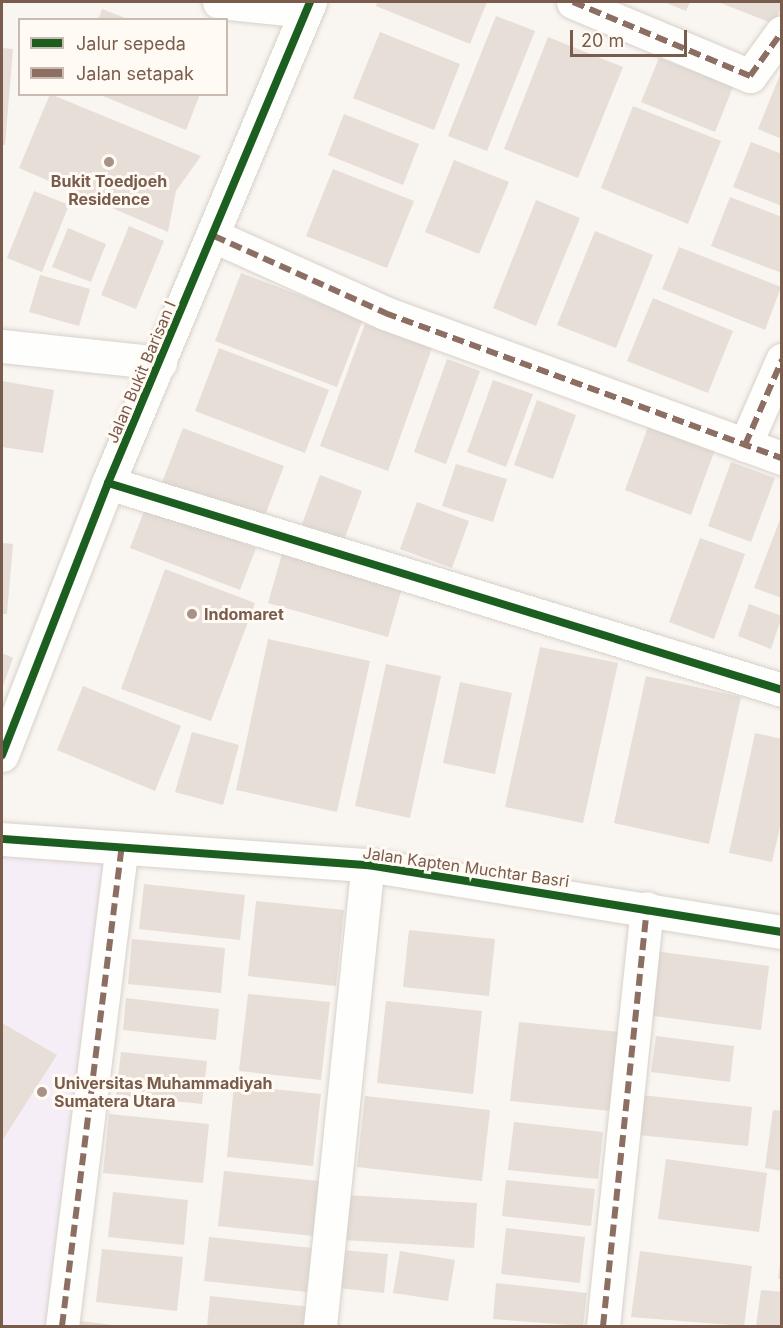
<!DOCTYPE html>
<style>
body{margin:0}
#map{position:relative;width:783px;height:1328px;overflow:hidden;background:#f9f5f0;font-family:Inter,sans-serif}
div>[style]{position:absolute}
.education>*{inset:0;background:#f6eef6}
.building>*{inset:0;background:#e6ded7}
.roads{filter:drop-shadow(0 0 2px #d7d1cb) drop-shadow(0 0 2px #d7d1cb)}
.street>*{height:33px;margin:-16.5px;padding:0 16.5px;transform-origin:16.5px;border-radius:16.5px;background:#fefefd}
.quiet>*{height:6px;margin-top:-3px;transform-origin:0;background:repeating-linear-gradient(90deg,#8d6e63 0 12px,transparent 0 18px)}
.cycleway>*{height:8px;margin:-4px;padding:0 4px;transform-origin:4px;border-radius:4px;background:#1b5e20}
.dots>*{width:16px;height:16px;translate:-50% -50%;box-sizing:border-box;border:3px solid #fffaf3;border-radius:50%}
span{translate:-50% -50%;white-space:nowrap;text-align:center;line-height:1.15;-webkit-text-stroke:6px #fffaf3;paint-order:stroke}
.poi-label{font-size:16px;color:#7a5c4d;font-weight:700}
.left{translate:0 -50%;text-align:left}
.street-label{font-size:16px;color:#7a5c4d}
.frame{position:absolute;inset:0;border:3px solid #7a5c4d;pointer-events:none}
.legend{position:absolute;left:18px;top:18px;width:210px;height:78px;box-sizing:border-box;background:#fffaf3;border:2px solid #cabbb1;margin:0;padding:8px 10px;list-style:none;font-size:18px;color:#7a5c4d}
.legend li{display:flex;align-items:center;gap:12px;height:30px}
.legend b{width:30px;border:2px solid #cabbb1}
.scale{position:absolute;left:570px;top:30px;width:117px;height:27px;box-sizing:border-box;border:3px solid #7a5c4d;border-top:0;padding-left:8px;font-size:18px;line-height:21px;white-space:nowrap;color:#7a5c4d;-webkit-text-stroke:4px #fffaf3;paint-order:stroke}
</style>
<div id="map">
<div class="education">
<div style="clip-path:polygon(2px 848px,111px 858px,56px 1326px,2px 1326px)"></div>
</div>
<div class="building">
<div style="clip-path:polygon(377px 2px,487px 2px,470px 44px,376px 6px)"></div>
<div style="clip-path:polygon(664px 2px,690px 2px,686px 11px)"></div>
<div style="clip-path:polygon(718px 2px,782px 2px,782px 6px,774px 24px)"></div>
<div style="clip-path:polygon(102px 9px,128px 19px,128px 20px,98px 20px)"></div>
<div style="clip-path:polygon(496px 16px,535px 31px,487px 151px,448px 136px)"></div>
<div style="clip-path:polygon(380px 32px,460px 64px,434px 130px,353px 98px)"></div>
<div style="clip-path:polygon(548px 37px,623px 67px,578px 178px,504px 149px)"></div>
<div style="clip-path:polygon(2px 48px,13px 49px,5px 145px,2px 145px)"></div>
<div style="clip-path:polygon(659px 58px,733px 87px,715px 132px,641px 102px)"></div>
<div style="clip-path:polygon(782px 70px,782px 139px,758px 129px)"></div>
<div style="clip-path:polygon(50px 94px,201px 156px,176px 191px,168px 232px,19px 168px)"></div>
<div style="clip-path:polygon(98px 94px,200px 94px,186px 130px)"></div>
<div style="clip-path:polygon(633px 106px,721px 141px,688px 224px,601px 188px)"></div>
<div style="clip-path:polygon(344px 114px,419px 144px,403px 185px,328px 155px)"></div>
<div style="clip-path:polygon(751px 142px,782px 154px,782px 206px,733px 187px)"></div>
<div style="clip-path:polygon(454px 160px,509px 182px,479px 254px,425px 232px)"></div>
<div style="clip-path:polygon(333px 169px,414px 201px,387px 268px,306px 236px)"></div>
<div style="clip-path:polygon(34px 191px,69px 205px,42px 272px,7px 258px)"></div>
<div style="clip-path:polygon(730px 197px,782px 217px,782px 273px,711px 246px)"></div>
<div style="clip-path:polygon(536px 200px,580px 218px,536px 326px,493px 308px)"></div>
<div style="clip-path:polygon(129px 226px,164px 241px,136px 309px,101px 295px)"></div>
<div style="clip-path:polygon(68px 228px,106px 244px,91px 282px,52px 267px)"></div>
<div style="clip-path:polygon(595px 231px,653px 255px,616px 348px,557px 325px)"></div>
<div style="clip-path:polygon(679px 247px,781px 287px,765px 330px,662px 289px)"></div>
<div style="clip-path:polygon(241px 273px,363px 319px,337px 387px,215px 341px)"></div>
<div style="clip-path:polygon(40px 275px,90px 289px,79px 326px,29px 312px)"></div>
<div style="clip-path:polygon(653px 298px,733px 331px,708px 393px,627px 361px)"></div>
<div style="clip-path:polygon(365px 324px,432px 348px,388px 471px,320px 446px)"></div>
<div style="clip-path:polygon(219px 348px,329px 390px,305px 453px,195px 411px)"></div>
<div style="clip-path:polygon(447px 359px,480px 371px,446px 464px,414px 452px)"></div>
<div style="clip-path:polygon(493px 380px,533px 394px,506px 467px,467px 452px)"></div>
<div style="clip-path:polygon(2px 381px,54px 390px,43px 453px,2px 447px)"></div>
<div style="clip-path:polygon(537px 400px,576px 415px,553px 479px,514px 465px)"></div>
<div style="clip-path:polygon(651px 419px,717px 444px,691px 515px,625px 490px)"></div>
<div style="clip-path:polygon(183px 428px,284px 466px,262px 523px,161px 485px)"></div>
<div style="clip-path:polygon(731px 462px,775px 478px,751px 542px,708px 526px)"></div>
<div style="clip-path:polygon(456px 464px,507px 479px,493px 522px,442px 506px)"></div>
<div style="clip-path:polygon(320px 475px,362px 491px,340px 551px,298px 535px)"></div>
<div style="clip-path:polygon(417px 502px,469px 521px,452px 568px,400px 549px)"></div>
<div style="clip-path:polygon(146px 506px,256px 548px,240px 590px,130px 548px)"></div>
<div style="clip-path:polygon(782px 514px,782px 598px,754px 588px)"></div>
<div style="clip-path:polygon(700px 538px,745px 554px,714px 639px,669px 622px)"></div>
<div style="clip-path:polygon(2px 543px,13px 544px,7px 614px,2px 614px)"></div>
<div style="clip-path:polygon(284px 547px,404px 581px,388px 637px,268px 603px)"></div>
<div style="clip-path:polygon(165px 569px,255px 603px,211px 721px,121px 689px)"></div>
<div style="clip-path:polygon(749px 604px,782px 616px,771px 649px,738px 636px)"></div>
<div style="clip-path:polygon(268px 639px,370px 661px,337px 812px,236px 790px)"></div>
<div style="clip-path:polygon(540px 647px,618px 663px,583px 823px,505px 807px)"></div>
<div style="clip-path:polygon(2px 653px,13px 658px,2px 689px)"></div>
<div style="clip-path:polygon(386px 664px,441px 676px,410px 818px,355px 806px)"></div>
<div style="clip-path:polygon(646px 676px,741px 697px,709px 844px,614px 823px)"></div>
<div style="clip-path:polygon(460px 682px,512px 693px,495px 774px,443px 763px)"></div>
<div style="clip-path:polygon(83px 686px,181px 726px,155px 791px,57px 750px)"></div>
<div style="clip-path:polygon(192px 732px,239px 745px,223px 805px,175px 792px)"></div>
<div style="clip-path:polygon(755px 733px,782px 739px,782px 818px,772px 862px,729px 853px)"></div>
<div style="clip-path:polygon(144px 884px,245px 895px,240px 940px,139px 929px)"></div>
<div style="clip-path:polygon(256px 901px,344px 910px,336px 986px,248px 976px)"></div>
<div style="clip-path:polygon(409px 930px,495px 939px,489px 996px,403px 987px)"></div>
<div style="clip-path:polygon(132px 939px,225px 948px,221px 993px,128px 984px)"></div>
<div style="clip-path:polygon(654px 951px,769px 966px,761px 1030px,646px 1015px)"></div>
<div style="clip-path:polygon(248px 994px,330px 1002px,321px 1080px,239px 1071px)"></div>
<div style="clip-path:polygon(126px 998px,219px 1009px,216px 1040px,123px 1030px)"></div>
<div style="clip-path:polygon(386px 1001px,482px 1011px,473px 1094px,377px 1083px)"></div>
<div style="clip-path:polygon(519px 1022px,620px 1032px,611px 1111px,510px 1101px)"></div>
<div style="clip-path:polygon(2px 1023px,57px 1055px,2px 1141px)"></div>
<div style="clip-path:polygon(656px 1036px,734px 1046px,730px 1082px,651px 1072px)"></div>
<div style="clip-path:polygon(121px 1052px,207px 1061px,202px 1104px,116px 1095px)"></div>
<div style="clip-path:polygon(234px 1085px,321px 1094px,313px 1166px,227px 1157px)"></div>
<div style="clip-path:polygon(632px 1094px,752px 1107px,748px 1146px,628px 1134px)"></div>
<div style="clip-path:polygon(365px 1096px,490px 1110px,482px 1181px,357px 1167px)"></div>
<div style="clip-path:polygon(773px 1110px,782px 1111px,782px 1171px,765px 1168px)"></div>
<div style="clip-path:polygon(109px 1114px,209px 1124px,203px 1183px,103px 1173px)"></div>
<div style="clip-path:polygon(514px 1122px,603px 1132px,598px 1179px,508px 1170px)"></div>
<div style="clip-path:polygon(666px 1159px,767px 1173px,759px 1232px,658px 1219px)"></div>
<div style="clip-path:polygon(224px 1171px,319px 1181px,313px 1236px,218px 1226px)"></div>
<div style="clip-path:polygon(506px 1180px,595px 1189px,591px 1226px,502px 1216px)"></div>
<div style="clip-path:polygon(113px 1192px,188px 1200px,184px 1245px,108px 1237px)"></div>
<div style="clip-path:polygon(347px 1195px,477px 1203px,474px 1248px,344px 1240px)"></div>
<div style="clip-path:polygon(506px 1228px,585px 1237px,580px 1283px,501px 1274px)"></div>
<div style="clip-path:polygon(209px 1237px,312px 1248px,307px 1292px,204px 1281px)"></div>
<div style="clip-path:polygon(102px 1249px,183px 1257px,177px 1311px,96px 1302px)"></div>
<div style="clip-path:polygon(342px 1250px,388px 1254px,384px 1293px,338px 1288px)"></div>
<div style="clip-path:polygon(400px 1251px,455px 1260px,448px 1301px,393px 1293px)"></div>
<div style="clip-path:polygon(640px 1251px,752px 1266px,744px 1326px,631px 1317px)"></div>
<div style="clip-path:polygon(780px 1264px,782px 1264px,782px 1279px,778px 1279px)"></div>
<div style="clip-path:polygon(496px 1283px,587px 1293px,583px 1326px,493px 1319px)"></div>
<div style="clip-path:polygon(761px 1290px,782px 1292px,782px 1326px,756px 1326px)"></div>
<div style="clip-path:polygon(210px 1296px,311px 1307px,309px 1326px,207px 1326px)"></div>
<div style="clip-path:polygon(80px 1321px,113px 1325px,113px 1326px,79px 1326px)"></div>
</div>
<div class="roads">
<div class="street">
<div style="left:219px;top:2px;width:86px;rotate:6deg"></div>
<div style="left:573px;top:2px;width:192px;rotate:22.7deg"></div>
<div style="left:750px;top:76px;width:54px;rotate:-54deg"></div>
<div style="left:214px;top:236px;width:188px;rotate:24.2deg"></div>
<div style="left:385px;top:313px;width:423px;rotate:20.1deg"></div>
<div style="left:2px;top:346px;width:159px;rotate:6.1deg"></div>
<div style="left:745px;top:445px;width:93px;rotate:-66.5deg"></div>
<div style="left:108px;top:483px;width:705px;rotate:17.07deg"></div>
<div style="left:2px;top:755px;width:292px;rotate:-68.7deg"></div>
<div style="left:108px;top:483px;width:522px;rotate:-67.22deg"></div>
<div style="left:2px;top:839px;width:367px;rotate:4.1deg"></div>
<div style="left:368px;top:865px;width:419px;rotate:9.2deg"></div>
<div style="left:62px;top:1326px;width:479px;rotate:-82.9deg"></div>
<div style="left:320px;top:1326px;width:463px;rotate:-84.1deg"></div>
<div style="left:603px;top:1326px;width:420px;rotate:-84deg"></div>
</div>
</div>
<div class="quiet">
<div style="left:573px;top:2px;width:192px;rotate:22.7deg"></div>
<div style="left:750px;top:76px;width:54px;rotate:-54deg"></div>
<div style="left:214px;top:236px;width:188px;rotate:24.2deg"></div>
<div style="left:385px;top:313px;width:423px;rotate:20.1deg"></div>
<div style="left:745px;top:445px;width:93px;rotate:-66.5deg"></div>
<div style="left:62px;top:1326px;width:479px;rotate:-82.9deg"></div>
<div style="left:603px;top:1326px;width:420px;rotate:-84deg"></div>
</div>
<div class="cycleway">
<div style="left:108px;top:483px;width:705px;rotate:17.07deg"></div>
<div style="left:2px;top:755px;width:292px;rotate:-68.7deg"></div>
<div style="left:108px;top:483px;width:522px;rotate:-67.22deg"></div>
<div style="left:2px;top:839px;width:367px;rotate:4.1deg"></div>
<div style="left:368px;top:865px;width:419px;rotate:9.2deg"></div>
</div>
<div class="dots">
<div style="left:109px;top:162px;background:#a69286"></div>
<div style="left:192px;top:614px;background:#a69286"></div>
<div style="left:42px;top:1092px;background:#a69286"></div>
</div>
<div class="poi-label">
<span style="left:109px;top:190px">Bukit Toedjoeh<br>Residence</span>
<span class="left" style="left:204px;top:614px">Indomaret</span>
<span class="left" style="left:54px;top:1092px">Universitas Muhammadiyah<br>Sumatera Utara</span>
</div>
<div class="street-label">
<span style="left:141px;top:372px;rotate:-67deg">Jalan Bukit Barisan I</span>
<span style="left:466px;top:867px;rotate:8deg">Jalan Kapten Muchtar Basri</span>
</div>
<div class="frame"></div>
<ul class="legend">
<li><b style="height:8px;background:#1b5e20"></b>Jalur sepeda</li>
<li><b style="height:8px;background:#8d6e63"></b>Jalan setapak</li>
</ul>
<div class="scale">20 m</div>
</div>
